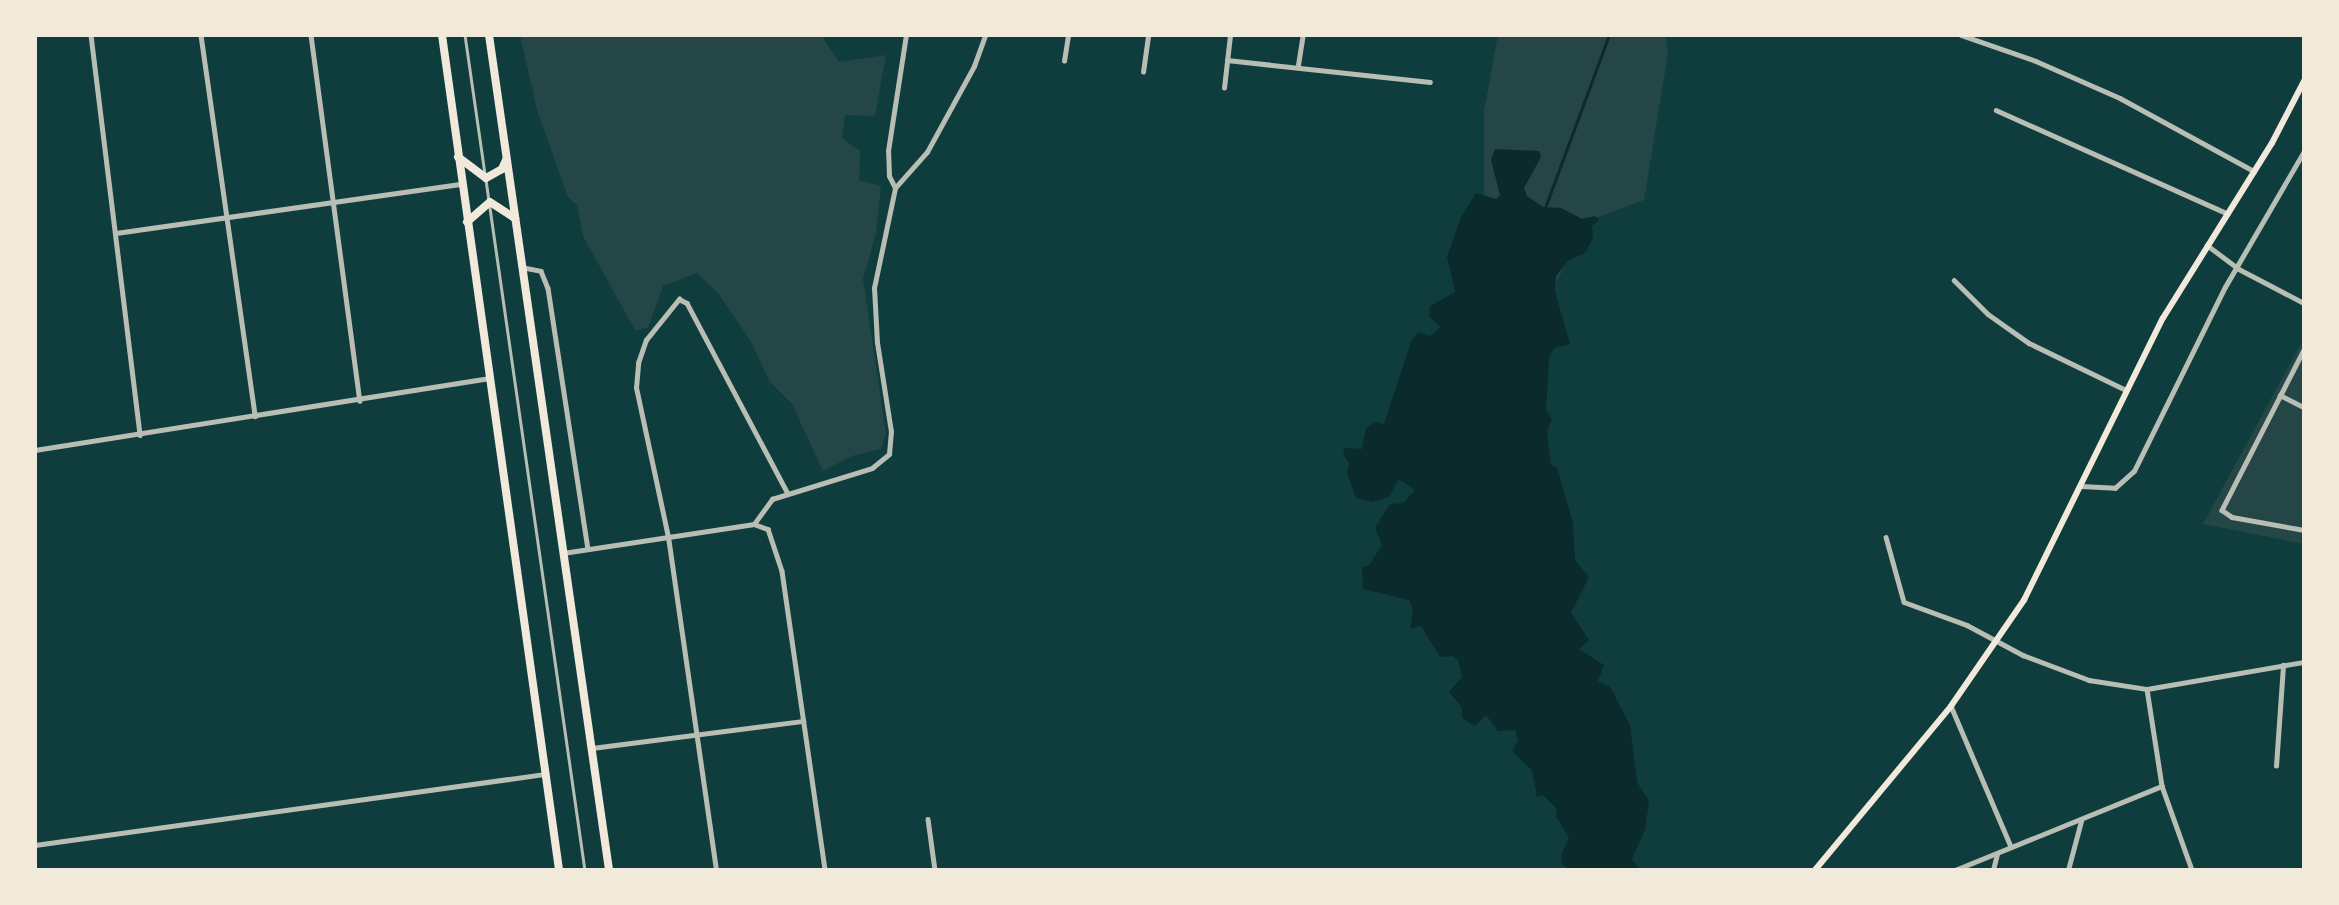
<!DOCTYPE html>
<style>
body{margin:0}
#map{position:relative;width:2339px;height:905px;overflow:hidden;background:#0f3d3e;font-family:Ubuntu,sans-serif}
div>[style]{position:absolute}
.green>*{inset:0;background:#244646}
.water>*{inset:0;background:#0a2a2b}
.stream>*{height:2.5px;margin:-1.25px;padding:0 1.25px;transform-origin:1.25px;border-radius:1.25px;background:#0a2a2b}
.service>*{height:2.5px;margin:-1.25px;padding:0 1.25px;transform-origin:1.25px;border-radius:1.25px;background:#b8beb3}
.minor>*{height:4.5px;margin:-2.25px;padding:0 2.25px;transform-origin:2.25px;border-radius:2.25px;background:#b8beb3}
.secondary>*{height:6px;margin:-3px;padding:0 3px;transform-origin:3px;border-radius:3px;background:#f1e9da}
.trunk>*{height:8px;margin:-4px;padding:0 4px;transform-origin:4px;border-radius:4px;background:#f1e9da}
span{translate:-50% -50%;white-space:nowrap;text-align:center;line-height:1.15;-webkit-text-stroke:7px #f1e9da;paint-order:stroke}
.frame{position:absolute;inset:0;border:37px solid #f1e9da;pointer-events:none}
</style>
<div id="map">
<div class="green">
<div style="clip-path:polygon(520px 35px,821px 35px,839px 62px,886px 55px,875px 116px,845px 115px,842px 138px,860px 151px,859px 180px,881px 186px,876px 233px,863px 279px,886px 433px,881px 449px,852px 456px,823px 471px,792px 404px,770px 382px,750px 340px,718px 293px,697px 273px,663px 286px,648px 328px,635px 330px,583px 236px,577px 205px,568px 197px,537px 110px)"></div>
<div style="clip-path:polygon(1498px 35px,1666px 35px,1668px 54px,1644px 200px,1587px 221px,1549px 297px,1484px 202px,1484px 111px)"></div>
<div style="clip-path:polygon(2304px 338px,2304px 544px,2203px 524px)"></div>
</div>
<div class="water">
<div style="clip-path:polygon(1495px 149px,1539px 151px,1541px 157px,1524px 188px,1527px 196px,1543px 207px,1561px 208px,1582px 219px,1595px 216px,1599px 220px,1592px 226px,1593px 238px,1585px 253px,1569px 260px,1556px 276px,1555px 291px,1570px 344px,1554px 348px,1549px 359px,1546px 410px,1552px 419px,1547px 432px,1551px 465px,1557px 467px,1573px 523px,1575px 560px,1589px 577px,1571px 613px,1589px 640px,1579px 649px,1604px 665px,1598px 681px,1610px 687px,1630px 725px,1637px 782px,1649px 801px,1645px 830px,1632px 859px,1640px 870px,1569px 870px,1562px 864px,1561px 855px,1569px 838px,1556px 816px,1557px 809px,1543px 795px,1537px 797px,1532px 771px,1512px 751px,1518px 740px,1515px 730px,1498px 731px,1486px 715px,1475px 726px,1462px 718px,1462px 707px,1449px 692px,1462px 677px,1458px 660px,1453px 656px,1440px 657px,1421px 626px,1410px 629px,1413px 609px,1409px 600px,1363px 589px,1362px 567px,1369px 565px,1382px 545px,1375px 528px,1390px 504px,1403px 503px,1415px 490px,1399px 479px,1389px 497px,1372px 502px,1356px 498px,1347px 474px,1349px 463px,1343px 454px,1345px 448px,1362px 449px,1366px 428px,1375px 422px,1384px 424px,1411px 342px,1418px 332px,1430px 336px,1440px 327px,1429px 316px,1430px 306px,1455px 292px,1447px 257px,1461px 217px,1476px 193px,1496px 199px,1500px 195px,1491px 160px)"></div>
</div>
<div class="stream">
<div style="left:1545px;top:208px;width:184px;rotate:-69.7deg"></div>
</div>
<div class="service">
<div style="left:465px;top:35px;width:140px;rotate:81.8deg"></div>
<div style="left:486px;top:180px;width:697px;rotate:81.84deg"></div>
</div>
<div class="minor">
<div style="left:91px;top:35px;width:403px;rotate:83deg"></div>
<div style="left:201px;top:35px;width:385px;rotate:81.9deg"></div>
<div style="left:311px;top:35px;width:369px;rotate:82.4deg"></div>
<div style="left:1961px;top:35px;width:79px;rotate:19.1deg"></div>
<div style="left:2036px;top:61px;width:92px;rotate:23.8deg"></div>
<div style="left:2120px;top:98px;width:153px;rotate:28.6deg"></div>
<div style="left:1227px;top:60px;width:204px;rotate:6.2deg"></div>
<div style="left:1064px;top:61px;width:26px;rotate:-81deg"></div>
<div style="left:1298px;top:65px;width:30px;rotate:-81deg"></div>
<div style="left:1143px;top:72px;width:37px;rotate:-82deg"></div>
<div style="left:1224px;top:88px;width:53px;rotate:-83.5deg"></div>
<div style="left:1996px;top:110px;width:254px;rotate:24.1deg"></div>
<div style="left:895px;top:188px;width:48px;rotate:-48.4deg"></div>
<div style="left:927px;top:152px;width:98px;rotate:-61.3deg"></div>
<div style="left:974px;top:66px;width:33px;rotate:-70deg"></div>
<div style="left:895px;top:188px;width:13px;rotate:-117deg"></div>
<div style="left:889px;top:176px;width:25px;rotate:-92deg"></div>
<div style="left:888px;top:151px;width:117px;rotate:-81.2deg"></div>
<div style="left:116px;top:233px;width:349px;rotate:-8.1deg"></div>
<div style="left:2207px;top:245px;width:38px;rotate:37deg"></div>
<div style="left:2237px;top:268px;width:76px;rotate:27.6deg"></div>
<div style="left:521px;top:267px;width:20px;rotate:11deg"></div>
<div style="left:541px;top:271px;width:18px;rotate:68deg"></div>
<div style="left:548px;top:288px;width:264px;rotate:81.3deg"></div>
<div style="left:1954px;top:280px;width:48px;rotate:45deg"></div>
<div style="left:1988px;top:314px;width:50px;rotate:35.3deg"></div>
<div style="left:2029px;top:343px;width:108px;rotate:25.9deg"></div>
<div style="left:2304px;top:350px;width:180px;rotate:117.1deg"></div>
<div style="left:2222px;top:510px;width:12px;rotate:35deg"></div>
<div style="left:2232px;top:517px;width:73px;rotate:10.2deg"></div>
<div style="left:2280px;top:395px;width:27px;rotate:27deg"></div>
<div style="left:35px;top:450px;width:460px;rotate:-9deg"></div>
<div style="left:2081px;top:486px;width:34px;rotate:3deg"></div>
<div style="left:2115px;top:488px;width:25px;rotate:-42deg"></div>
<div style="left:2134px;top:471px;width:205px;rotate:-63.7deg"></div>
<div style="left:2225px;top:287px;width:157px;rotate:-59.8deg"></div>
<div style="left:754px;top:524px;width:31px;rotate:-54deg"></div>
<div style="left:772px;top:499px;width:105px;rotate:-17.2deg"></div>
<div style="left:872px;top:468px;width:22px;rotate:-39deg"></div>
<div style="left:889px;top:454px;width:22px;rotate:-85deg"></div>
<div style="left:891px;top:432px;width:90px;rotate:-98.9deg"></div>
<div style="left:877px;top:343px;width:55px;rotate:-93.1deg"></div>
<div style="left:874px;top:288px;width:102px;rotate:-78.1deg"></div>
<div style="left:1886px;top:537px;width:67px;rotate:74.5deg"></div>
<div style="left:1904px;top:602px;width:67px;rotate:20.1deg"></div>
<div style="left:1967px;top:625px;width:64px;rotate:28.2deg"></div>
<div style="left:2023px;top:655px;width:71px;rotate:20.7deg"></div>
<div style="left:2089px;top:680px;width:59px;rotate:8.8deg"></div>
<div style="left:2147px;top:689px;width:159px;rotate:-9.8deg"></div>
<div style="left:563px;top:553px;width:193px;rotate:-8.6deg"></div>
<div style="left:754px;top:524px;width:15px;rotate:20deg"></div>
<div style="left:768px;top:529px;width:44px;rotate:71.6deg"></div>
<div style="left:782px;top:571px;width:302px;rotate:81.8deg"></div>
<div style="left:2147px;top:689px;width:98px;rotate:81.2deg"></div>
<div style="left:2162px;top:786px;width:89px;rotate:70.3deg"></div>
<div style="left:1951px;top:706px;width:153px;rotate:66.9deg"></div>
<div style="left:592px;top:748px;width:213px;rotate:-7.3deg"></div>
<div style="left:2276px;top:766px;width:101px;rotate:-86deg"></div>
<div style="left:928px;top:819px;width:51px;rotate:82.2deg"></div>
<div style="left:35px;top:845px;width:515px;rotate:-7.93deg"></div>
<div style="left:716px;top:870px;width:336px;rotate:-98.2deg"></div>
<div style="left:668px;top:537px;width:152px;rotate:-102.1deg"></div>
<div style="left:636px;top:388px;width:25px;rotate:-85deg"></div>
<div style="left:638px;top:363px;width:24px;rotate:-71deg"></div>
<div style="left:646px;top:340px;width:53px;rotate:-51.2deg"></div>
<div style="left:679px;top:299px;width:9px;rotate:27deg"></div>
<div style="left:687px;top:303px;width:214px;rotate:62.1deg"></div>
<div style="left:1955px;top:870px;width:223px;rotate:-22.1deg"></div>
<div style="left:1993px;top:870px;width:16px;rotate:-76deg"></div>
<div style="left:2068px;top:870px;width:51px;rotate:-75.1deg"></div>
</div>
<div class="secondary">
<div style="left:1815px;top:870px;width:213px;rotate:-50.3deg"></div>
<div style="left:1951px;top:706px;width:129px;rotate:-55.4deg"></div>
<div style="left:2024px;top:600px;width:314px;rotate:-63.8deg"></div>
<div style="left:2163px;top:318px;width:206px;rotate:-58.1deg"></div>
<div style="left:2272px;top:143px;width:70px;rotate:-62.7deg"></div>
</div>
<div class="trunk">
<div style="left:442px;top:35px;width:843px;rotate:82.02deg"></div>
<div style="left:489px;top:35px;width:844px;rotate:81.82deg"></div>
<div style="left:458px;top:157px;width:35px;rotate:37deg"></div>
<div style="left:486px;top:178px;width:18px;rotate:-29deg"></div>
<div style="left:502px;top:169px;width:10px;rotate:-66deg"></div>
<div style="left:467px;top:222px;width:30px;rotate:-41deg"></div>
<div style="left:490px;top:202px;width:30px;rotate:33deg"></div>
</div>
<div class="frame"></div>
</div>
